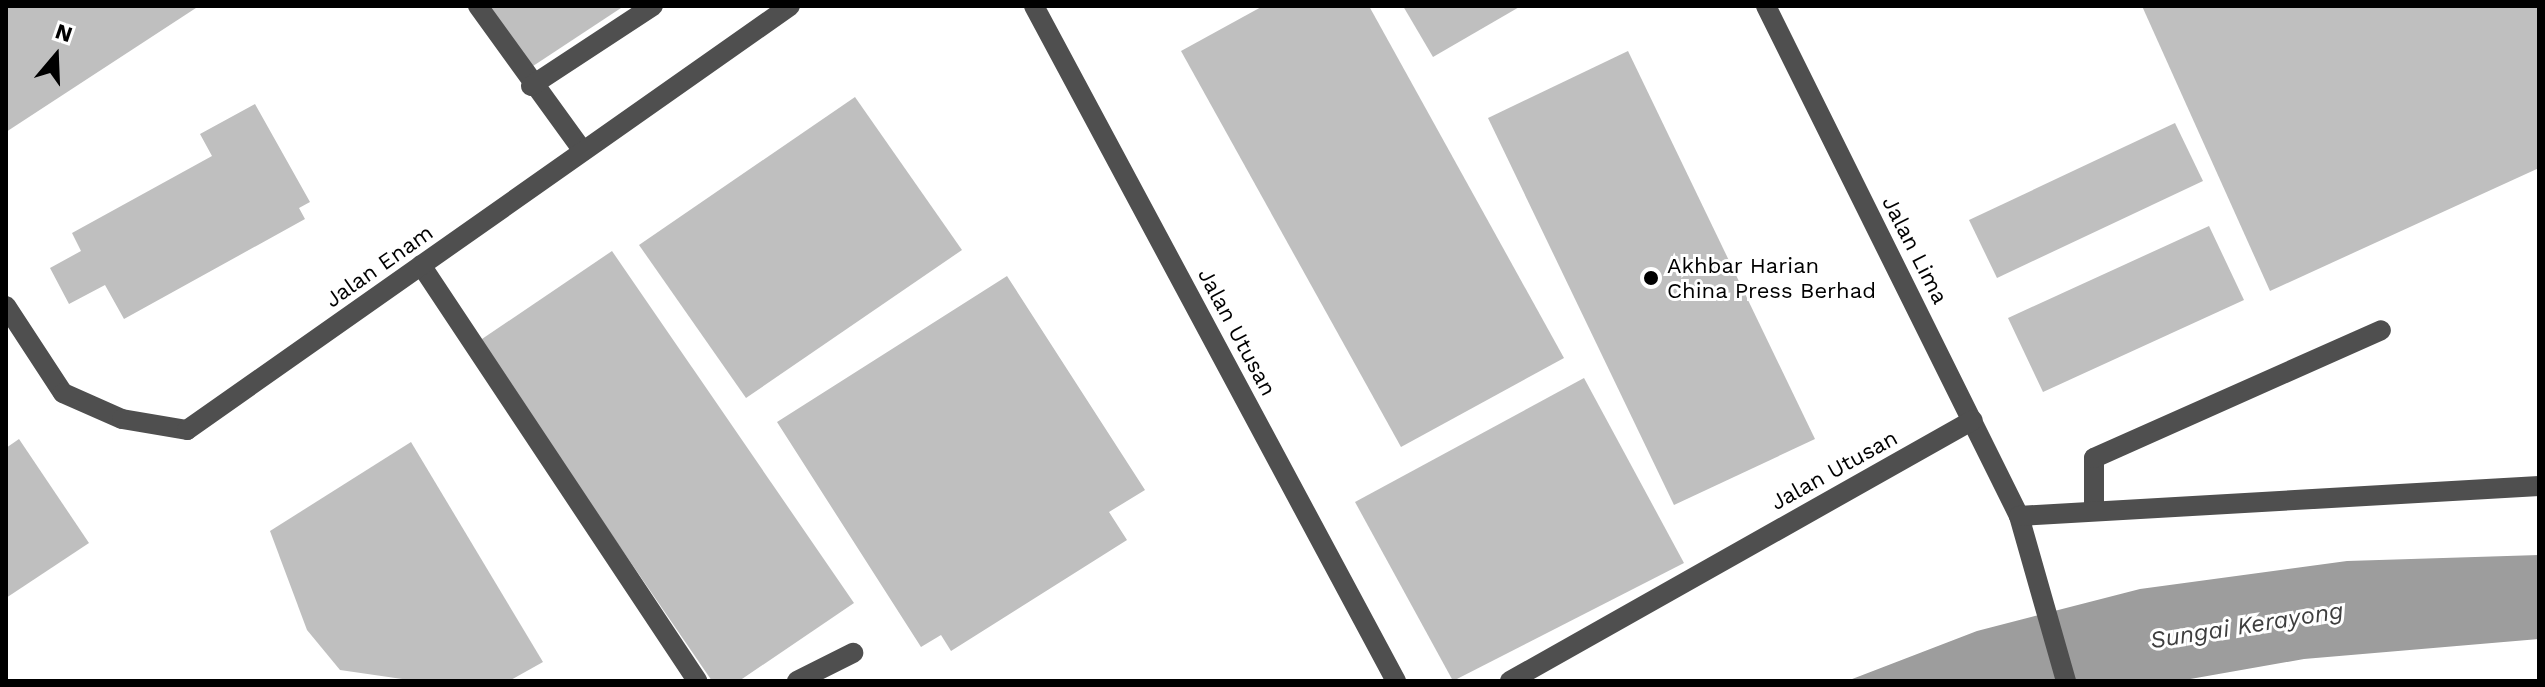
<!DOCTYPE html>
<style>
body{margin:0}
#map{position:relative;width:2545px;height:687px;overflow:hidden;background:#fff;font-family:"Work Sans",sans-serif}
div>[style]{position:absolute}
.water>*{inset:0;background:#9d9d9d}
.building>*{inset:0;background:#bfbfbf}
.minor>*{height:20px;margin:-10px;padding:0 10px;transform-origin:10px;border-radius:10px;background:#4f4f4f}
.dots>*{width:22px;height:22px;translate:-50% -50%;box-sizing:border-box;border:4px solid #fff;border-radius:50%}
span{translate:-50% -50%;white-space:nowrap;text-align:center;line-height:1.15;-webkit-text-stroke:6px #fff;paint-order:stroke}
.street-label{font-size:22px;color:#000}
.poi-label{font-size:22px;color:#000}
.left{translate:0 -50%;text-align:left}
.water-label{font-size:24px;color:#3e3e3e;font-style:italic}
.frame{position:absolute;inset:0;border:8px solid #000;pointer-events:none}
.north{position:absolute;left:16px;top:16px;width:80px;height:80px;-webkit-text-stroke:6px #fff;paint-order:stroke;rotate:19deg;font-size:22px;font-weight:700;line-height:32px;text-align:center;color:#000}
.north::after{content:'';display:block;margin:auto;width:28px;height:36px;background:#000;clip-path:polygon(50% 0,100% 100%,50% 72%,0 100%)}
</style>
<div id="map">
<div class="water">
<div style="clip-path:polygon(2539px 555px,2539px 639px,2304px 659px,2179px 681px,1847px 681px,1977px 631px,2140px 589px,2347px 561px)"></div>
</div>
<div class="building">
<div style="clip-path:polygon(6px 6px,199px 6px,6px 132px)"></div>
<div style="clip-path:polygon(484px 6px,624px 6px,527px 70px)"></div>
<div style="clip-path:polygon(1263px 6px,1369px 6px,1564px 358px,1401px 447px,1181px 51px)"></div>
<div style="clip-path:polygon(1403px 6px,1521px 6px,1433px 57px)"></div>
<div style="clip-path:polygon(2142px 6px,2539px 6px,2539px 168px,2270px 291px)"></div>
<div style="clip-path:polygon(1628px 51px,1815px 439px,1674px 505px,1488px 118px)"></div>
<div style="clip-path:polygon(855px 97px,962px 250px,746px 398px,639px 245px)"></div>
<div style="clip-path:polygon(255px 104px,310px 202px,299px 208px,305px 219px,124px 319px,105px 285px,69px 304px,50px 268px,81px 251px,72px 233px,212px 156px,200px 134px)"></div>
<div style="clip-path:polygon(2175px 123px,2203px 181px,1997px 278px,1969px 220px)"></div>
<div style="clip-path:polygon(2209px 226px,2244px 300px,2043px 392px,2008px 318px)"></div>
<div style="clip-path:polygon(612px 251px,854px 603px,739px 681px,712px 681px,479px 341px)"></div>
<div style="clip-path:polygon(1007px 276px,1145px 490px,1109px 512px,1127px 540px,951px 651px,941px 635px,921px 647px,777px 422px)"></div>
<div style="clip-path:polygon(1584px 378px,1684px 563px,1453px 681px,1355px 502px)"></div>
<div style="clip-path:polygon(19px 439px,89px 543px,6px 598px,6px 448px)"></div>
<div style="clip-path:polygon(411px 442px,543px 662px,509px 681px,416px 681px,340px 670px,307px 630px,270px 531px)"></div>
</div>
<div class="minor">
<div style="left:478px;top:6px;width:179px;rotate:54.1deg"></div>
<div style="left:1034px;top:6px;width:766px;rotate:61.8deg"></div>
<div style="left:1766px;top:6px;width:569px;rotate:63.61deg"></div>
<div style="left:2019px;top:516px;width:172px;rotate:74.1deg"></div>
<div style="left:531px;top:86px;width:146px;rotate:-33.3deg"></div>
<div style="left:421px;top:265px;width:499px;rotate:56.4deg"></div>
<div style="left:6px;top:306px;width:104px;rotate:56.8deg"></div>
<div style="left:63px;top:393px;width:64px;rotate:23.8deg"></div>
<div style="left:122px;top:419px;width:66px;rotate:9.6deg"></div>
<div style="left:187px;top:430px;width:737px;rotate:-35.11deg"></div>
<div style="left:2094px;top:507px;width:49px;rotate:-90deg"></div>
<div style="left:2094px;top:458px;width:314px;rotate:-24deg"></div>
<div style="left:2019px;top:516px;width:521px;rotate:-3.3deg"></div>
<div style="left:797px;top:681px;width:63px;rotate:-26.6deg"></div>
<div style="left:1510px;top:681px;width:531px;rotate:-29.41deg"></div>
</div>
<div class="dots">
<div style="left:1651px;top:278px;background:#000"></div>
</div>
<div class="street-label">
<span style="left:1915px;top:250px;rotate:63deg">Jalan Lima</span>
<span style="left:379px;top:266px;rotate:-35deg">Jalan Enam</span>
<span style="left:1237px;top:332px;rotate:62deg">Jalan Utusan</span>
<span style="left:1834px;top:470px;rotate:-29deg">Jalan Utusan</span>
</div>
<div class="poi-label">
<span class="left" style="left:1667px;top:278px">Akhbar Harian<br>China Press Berhad</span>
</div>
<div class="water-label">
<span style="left:2247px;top:626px;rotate:-9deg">Sungai Kerayong</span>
</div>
<div class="frame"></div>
<div class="north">N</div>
</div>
